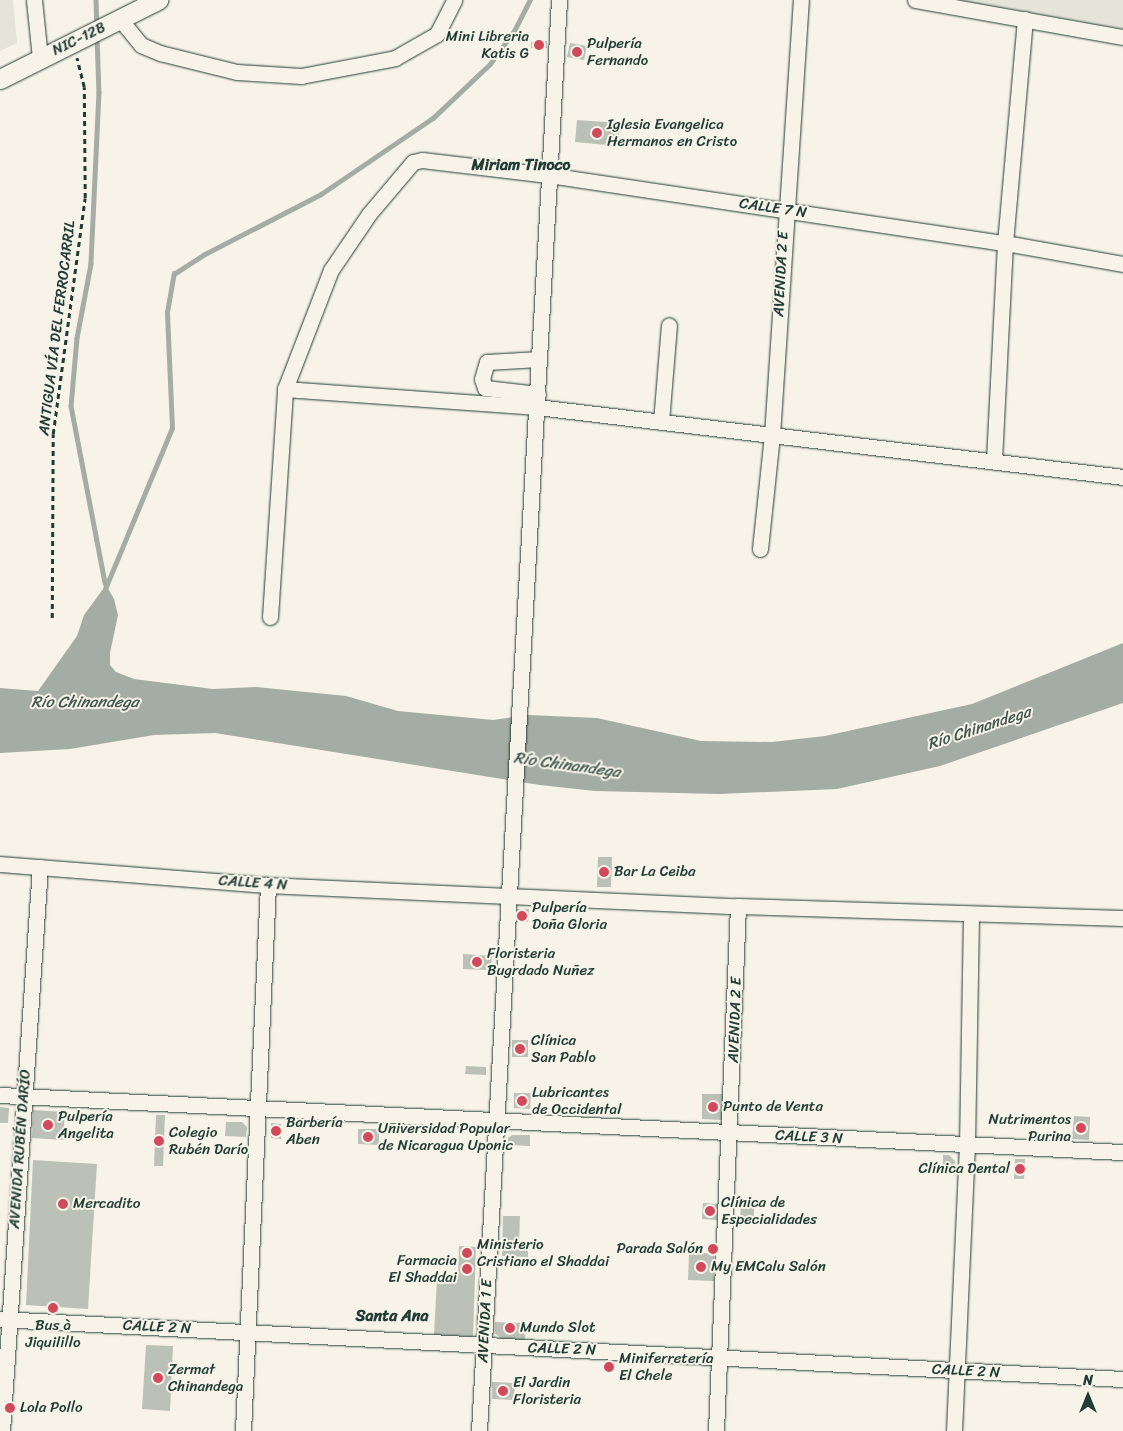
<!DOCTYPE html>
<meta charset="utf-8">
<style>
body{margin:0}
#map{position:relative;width:1123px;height:1431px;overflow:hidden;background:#f7f3e8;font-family:Sriracha,sans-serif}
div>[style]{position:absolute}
.built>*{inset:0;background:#e5e4d9}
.water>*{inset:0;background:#a4ada3}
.stream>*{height:4.5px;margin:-2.25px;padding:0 2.25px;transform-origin:2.25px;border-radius:2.25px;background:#a4ada3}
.building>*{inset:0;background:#bbc1b6}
.path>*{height:2.5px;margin-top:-1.25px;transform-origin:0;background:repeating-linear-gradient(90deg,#1f3d34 0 5px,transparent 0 9px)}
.roads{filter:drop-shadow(0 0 1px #1f3d34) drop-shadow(0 0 1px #1f3d34)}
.minor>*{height:15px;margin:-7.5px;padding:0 7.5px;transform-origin:7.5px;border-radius:7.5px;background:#f7f3e8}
.major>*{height:19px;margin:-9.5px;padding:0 9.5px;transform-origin:9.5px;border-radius:9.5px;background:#f7f3e8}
.dots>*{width:14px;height:14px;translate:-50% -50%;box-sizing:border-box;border:2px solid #f7f3e8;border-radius:50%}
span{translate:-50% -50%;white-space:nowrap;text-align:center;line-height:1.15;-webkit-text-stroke:4px #f7f3e8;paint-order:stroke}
.poi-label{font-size:15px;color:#1f3d34}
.right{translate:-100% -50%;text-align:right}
.left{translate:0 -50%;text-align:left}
.street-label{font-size:15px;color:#1f3d34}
.neighbourhood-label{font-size:16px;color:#1f3d34;font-weight:700}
.water-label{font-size:16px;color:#405950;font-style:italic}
.north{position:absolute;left:1063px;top:1371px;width:50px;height:50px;-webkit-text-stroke:4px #f7f3e8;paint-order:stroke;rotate:0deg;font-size:14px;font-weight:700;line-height:20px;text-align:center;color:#1f3d34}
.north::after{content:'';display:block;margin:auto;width:18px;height:22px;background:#1f3d34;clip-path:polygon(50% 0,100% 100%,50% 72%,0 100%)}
</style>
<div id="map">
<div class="built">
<div style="clip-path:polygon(0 0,13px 0,17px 43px,0 51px)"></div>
<div style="clip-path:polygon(938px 0,1123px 0,1123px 32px)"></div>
</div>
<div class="water">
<div style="clip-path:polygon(106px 585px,114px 599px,118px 615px,110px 653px,110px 665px,116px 672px,134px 679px,213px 689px,256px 687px,346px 696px,398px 711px,493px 720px,528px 715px,597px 718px,701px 741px,772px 742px,825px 736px,972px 704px,1123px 643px,1123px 703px,940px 766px,837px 789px,719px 794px,595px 791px,540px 785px,215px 733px,154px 735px,70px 749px,0 753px,0 688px,38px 691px,77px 636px,84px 615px)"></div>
</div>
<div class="stream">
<div style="left:96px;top:0;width:26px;rotate:88deg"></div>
<div style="left:97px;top:36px;width:56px;rotate:88deg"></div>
<div style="left:99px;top:92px;width:172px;rotate:92.7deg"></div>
<div style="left:91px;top:264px;width:75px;rotate:100.7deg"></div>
<div style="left:77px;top:338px;width:68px;rotate:95deg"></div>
<div style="left:71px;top:406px;width:180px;rotate:79.1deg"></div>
<div style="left:105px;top:589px;width:174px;rotate:-67.4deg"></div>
<div style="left:172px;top:428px;width:116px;rotate:-92.5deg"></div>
<div style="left:167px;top:312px;width:39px;rotate:-80deg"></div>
<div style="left:174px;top:274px;width:35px;rotate:-33deg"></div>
<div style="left:203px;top:255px;width:133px;rotate:-27.3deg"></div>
<div style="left:321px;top:194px;width:135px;rotate:-34.2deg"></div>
<div style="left:433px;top:118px;width:79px;rotate:-43.5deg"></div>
<div style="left:490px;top:64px;width:41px;rotate:-54deg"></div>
<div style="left:514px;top:31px;width:35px;rotate:-63deg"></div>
</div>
<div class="building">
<div style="clip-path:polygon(547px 41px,547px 48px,531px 48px,531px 42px)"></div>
<div style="clip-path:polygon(570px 43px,587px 46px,584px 60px,567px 57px)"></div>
<div style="clip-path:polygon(577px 120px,620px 123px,618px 146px,575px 142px)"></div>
<div style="clip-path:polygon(598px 857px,612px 857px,611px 887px,597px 887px)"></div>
<div style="clip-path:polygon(517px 909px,529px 909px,528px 922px,516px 922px)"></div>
<div style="clip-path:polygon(463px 954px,492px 956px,491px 970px,463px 969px)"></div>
<div style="clip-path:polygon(512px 1040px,528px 1040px,528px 1057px,512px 1057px)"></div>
<div style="clip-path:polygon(466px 1066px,486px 1067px,486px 1075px,465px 1074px)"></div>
<div style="clip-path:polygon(514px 1093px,531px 1093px,530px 1109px,514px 1108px)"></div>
<div style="clip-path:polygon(702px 1094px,724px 1094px,723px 1120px,702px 1119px)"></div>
<div style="clip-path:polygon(0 1107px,9px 1108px,8px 1123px,0 1123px)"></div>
<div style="clip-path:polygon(33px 1110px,65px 1112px,63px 1140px,32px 1138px)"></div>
<div style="clip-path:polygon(156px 1115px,165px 1115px,163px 1166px,154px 1166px)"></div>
<div style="clip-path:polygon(1074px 1116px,1090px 1117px,1089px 1140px,1072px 1139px)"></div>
<div style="clip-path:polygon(226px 1122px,242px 1122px,247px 1127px,246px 1137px,225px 1136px)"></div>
<div style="clip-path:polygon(271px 1123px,281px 1124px,281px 1139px,271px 1138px)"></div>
<div style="clip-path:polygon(358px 1129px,379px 1129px,379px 1145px,358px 1144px)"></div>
<div style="clip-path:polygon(512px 1135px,530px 1135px,530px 1146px,508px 1145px,508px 1138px)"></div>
<div style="clip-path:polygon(943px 1155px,949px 1155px,955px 1161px,954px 1170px,943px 1170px)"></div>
<div style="clip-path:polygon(1015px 1159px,1025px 1159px,1024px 1179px,1014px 1179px)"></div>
<div style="clip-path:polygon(33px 1160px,97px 1164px,88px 1309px,26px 1305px)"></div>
<div style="clip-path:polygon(741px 1202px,754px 1202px,754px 1221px,740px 1221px)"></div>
<div style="clip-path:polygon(703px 1203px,718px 1204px,717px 1220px,702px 1219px)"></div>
<div style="clip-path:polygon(503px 1216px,520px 1216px,519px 1243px,528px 1243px,528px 1257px,502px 1256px)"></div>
<div style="clip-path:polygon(459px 1246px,476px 1247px,473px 1337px,434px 1335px,437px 1278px,458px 1279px)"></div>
<div style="clip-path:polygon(689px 1253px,714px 1253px,714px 1281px,688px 1280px)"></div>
<div style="clip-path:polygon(495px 1322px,526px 1323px,525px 1340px,501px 1339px,495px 1333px)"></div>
<div style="clip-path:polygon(146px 1345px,173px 1346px,170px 1411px,142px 1409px)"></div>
<div style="clip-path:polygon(492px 1382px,515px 1383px,514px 1400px,492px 1399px)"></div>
</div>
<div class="path">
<div style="left:52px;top:618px;width:184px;rotate:-89.7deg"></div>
<div style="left:53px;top:434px;width:238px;rotate:-82.3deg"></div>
<div style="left:85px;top:198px;width:111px;rotate:-90.5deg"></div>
<div style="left:84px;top:87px;width:30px;rotate:-104deg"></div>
</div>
<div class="roads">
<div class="minor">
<div style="left:34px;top:0;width:58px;rotate:84.1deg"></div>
<div style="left:915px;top:0;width:211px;rotate:10.1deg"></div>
<div style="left:120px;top:19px;width:33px;rotate:51deg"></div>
<div style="left:141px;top:45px;width:21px;rotate:23deg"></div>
<div style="left:160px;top:53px;width:79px;rotate:13.9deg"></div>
<div style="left:237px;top:72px;width:64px;rotate:3.6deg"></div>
<div style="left:301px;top:76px;width:96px;rotate:-10.8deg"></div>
<div style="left:395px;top:58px;width:48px;rotate:-29.7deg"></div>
<div style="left:437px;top:34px;width:38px;rotate:-63deg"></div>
<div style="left:285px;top:389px;width:253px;rotate:4.1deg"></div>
<div style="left:537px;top:407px;width:590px;rotate:6.81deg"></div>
<div style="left:538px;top:394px;width:53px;rotate:-173.5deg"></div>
<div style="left:485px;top:388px;width:9px;rotate:-108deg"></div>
<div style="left:482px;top:379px;width:18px;rotate:-74deg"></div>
<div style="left:487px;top:362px;width:52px;rotate:-3.3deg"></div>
<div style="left:661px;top:422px;width:97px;rotate:-85.3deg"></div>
<div style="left:994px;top:460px;width:217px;rotate:-87.1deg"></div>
<div style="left:1005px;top:243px;width:225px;rotate:-84.9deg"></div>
<div style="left:760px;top:549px;width:115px;rotate:-84deg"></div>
<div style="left:772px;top:435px;width:436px;rotate:-86.2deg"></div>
<div style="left:270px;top:617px;width:228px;rotate:-86.2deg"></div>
<div style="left:285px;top:389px;width:128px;rotate:-68.9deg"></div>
<div style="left:331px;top:270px;width:68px;rotate:-55.8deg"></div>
<div style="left:369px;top:214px;width:68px;rotate:-49.8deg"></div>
<div style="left:413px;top:162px;width:9px;rotate:-13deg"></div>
<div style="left:422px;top:160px;width:127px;rotate:6.8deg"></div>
<div style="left:548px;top:175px;width:462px;rotate:8.5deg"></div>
<div style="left:1005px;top:243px;width:120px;rotate:10.1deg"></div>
<div style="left:0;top:864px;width:269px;rotate:4.5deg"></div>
<div style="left:268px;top:885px;width:470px;rotate:2.6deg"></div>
<div style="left:738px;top:906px;width:385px;rotate:1.8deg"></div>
<div style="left:0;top:1095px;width:1124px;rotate:2.91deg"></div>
<div style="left:0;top:1319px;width:1125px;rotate:3.06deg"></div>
<div style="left:2px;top:1431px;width:565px;rotate:-86.15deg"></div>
<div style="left:243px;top:1431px;width:547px;rotate:-87.38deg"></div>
<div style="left:479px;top:1431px;width:1433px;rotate:-86.8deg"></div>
<div style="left:716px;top:1431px;width:525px;rotate:-87.6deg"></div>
<div style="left:954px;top:1431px;width:286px;rotate:-87.4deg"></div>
<div style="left:967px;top:1145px;width:231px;rotate:-89deg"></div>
</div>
<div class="major">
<div style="left:0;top:79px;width:177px;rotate:-26.6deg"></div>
</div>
</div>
<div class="dots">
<div style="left:539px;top:45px;background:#d1495b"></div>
<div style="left:577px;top:52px;background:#d1495b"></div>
<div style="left:597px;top:133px;background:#d1495b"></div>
<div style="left:604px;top:872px;background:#d1495b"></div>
<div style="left:522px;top:916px;background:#d1495b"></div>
<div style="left:477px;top:962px;background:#d1495b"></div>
<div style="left:520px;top:1049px;background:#d1495b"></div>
<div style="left:522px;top:1101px;background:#d1495b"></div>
<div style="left:713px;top:1107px;background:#d1495b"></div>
<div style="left:48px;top:1125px;background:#d1495b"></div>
<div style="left:1081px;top:1128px;background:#d1495b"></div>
<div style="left:276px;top:1131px;background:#d1495b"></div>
<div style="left:368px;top:1137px;background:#d1495b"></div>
<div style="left:159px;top:1141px;background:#d1495b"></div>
<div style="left:1020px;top:1169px;background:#d1495b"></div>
<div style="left:63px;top:1204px;background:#d1495b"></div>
<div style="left:710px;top:1211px;background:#d1495b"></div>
<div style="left:713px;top:1249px;background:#d1495b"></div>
<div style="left:467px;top:1253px;background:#d1495b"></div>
<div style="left:701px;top:1267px;background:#d1495b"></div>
<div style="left:467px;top:1269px;background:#d1495b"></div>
<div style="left:53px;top:1308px;background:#d1495b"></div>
<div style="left:510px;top:1328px;background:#d1495b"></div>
<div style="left:609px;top:1367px;background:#d1495b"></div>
<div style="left:158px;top:1378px;background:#d1495b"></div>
<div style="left:503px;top:1391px;background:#d1495b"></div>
<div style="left:10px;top:1408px;background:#d1495b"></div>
</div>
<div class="poi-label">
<span class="right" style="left:529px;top:45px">Mini Libreria<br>Katis G</span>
<span class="left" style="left:587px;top:52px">Pulpería<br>Fernando</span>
<span class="left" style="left:607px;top:133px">Iglesia Evangelica<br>Hermanos en Cristo</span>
<span class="left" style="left:614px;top:872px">Bar La Ceiba</span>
<span class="left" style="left:532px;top:916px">Pulpería<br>Doña Gloria</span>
<span class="left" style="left:487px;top:962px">Floristeria<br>Bugrdado Nuñez</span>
<span class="left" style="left:531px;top:1049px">Clínica<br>San Pablo</span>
<span class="left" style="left:532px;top:1101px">Lubricantes<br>de Occidental</span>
<span class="left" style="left:723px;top:1107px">Punto de Venta</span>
<span class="left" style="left:58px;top:1125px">Pulpería<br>Angelita</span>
<span class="right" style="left:1071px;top:1128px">Nutrimentos<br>Purina</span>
<span class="left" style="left:286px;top:1131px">Barbería<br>Aben</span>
<span class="left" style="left:378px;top:1137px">Universidad Popular<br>de Nicaragua Uponic</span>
<span class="left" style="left:169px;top:1141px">Colegio<br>Rubén Darío</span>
<span class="right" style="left:1010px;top:1169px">Clínica Dental</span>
<span class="left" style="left:721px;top:1211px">Clínica de<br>Especialidades</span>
<span class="left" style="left:73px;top:1204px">Mercadito</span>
<span class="left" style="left:477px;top:1253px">Ministerio<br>Cristiano el Shaddai</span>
<span class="right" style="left:703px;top:1249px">Parada Salón</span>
<span class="right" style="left:457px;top:1269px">Farmacia<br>El Shaddai</span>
<span class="left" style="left:711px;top:1267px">My EMCalu Salón</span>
<span style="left:53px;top:1334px">Bus à<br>Jiquilillo</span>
<span class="left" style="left:520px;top:1328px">Mundo Slot</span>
<span class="left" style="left:619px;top:1367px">Miniferretería<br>El Chele</span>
<span class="left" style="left:168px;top:1378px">Zermat<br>Chinandega</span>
<span class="left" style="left:513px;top:1391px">El Jardin<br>Floristeria</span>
<span class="left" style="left:20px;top:1408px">Lola Pollo</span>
</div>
<div class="street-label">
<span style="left:79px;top:39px;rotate:-26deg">NIC-12B</span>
<span style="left:773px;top:208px;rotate:8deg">CALLE 7 N</span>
<span style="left:781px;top:274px;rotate:-87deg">AVENIDA 2 E</span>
<span style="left:57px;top:328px;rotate:-83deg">ANTIGUA VÍA DEL FERROCARRIL</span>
<span style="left:253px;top:883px;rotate:4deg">CALLE 4 N</span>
<span style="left:735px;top:1020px;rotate:-88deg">AVENIDA 2 E</span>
<span style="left:809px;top:1137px;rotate:3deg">CALLE 3 N</span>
<span style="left:20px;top:1149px;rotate:-86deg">AVENIDA RUBÉN DARÍO</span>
<span style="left:485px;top:1321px;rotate:-87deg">AVENIDA 1 E</span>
<span style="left:157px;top:1327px;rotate:3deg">CALLE 2 N</span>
<span style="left:562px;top:1349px;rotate:2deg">CALLE 2 N</span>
<span style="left:966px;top:1371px;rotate:3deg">CALLE 2 N</span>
</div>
<div class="neighbourhood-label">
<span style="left:521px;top:165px">Miriam Tinoco</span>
<span style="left:392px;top:1316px">Santa Ana</span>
</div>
<div class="water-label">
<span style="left:85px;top:702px">Río Chinandega</span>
<span style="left:979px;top:728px;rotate:-18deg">Río Chinandega</span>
<span style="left:567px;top:765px;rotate:8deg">Río Chinandega</span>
</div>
<div class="north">N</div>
</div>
